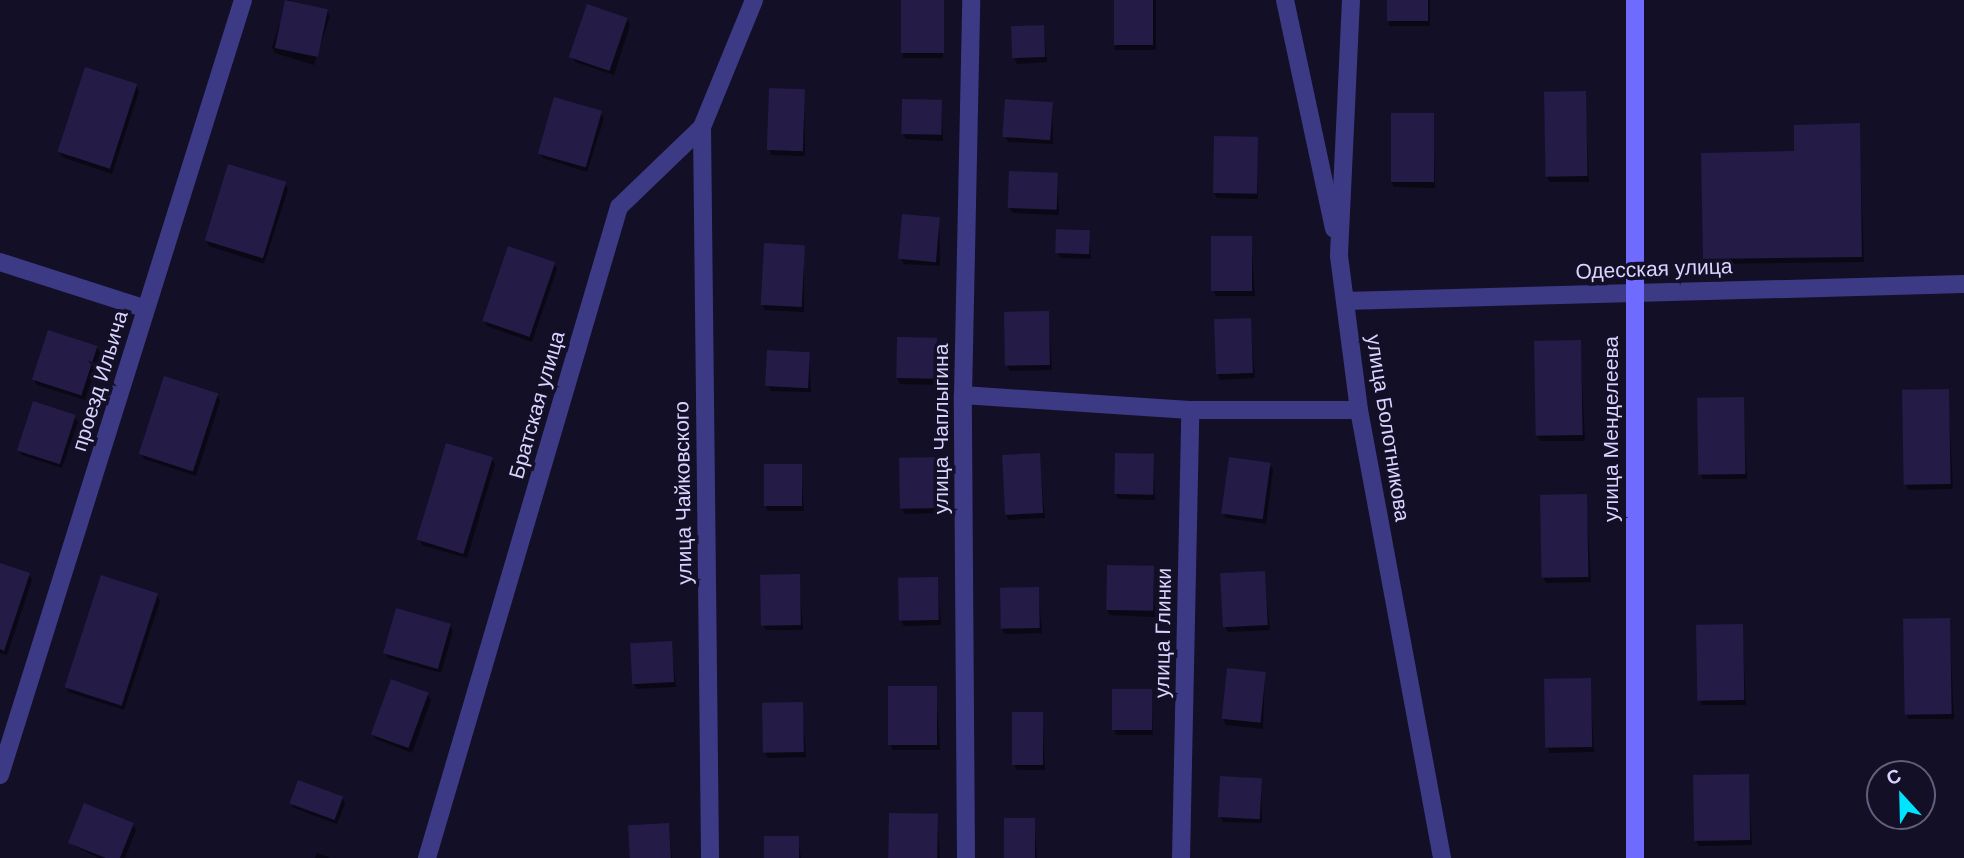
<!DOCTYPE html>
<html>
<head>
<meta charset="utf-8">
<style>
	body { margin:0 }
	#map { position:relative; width:1964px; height:858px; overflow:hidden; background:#130f26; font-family:Arial,sans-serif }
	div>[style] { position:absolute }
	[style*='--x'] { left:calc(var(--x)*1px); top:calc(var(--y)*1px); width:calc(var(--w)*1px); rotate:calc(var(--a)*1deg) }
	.shadow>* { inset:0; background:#0007; transform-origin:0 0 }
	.building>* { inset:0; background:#241b47; transform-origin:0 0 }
	.street>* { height:18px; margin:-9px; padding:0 9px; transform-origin:9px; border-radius:9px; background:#3d3a85 }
	.secondary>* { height:18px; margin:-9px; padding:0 9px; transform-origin:9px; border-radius:9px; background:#6f6bff }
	span { translate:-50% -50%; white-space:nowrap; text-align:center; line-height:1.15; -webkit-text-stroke:7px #130f26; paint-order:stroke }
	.street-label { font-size:21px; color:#d9d4ff }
	.north { position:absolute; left:1866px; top:760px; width:70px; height:70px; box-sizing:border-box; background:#130f26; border:2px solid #625e7d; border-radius:50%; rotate:338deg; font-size:19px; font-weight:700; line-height:28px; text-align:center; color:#d9d4ff }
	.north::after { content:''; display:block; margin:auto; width:24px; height:32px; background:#00e5ff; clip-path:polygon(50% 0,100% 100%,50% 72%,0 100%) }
</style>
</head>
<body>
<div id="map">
	<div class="shadow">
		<div style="clip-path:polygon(287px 0,327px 11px,330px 16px,314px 65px,275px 53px,272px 47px)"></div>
		<div style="left:903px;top:0;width:40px;height:58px"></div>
		<div style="left:1115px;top:0;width:41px;height:50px"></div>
		<div style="left:1389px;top:0;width:41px;height:26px"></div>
		<div style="clip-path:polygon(627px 19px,630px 25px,614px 75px,575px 62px,572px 56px)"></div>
		<div style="clip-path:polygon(1043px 27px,1047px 62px,1017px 64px,1014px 58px)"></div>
		<div style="clip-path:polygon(136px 85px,139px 91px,112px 174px,62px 157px,59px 152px)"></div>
		<div style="clip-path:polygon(804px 91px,805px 156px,772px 155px,769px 150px)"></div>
		<div style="clip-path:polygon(1585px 93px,1589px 182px,1550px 182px,1547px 177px)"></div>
		<div style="clip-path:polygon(941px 102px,943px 141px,906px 139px,903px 134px)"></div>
		<div style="clip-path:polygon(1052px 104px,1053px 144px,1008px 142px,1005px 136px)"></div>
		<div style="clip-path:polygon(600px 113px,604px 118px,587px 172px,543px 158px,539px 153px)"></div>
		<div style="clip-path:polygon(1433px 115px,1435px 188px,1394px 187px,1391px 182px)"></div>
		<div style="clip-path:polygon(1859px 125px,1864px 262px,1708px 264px,1705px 259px,1796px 153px)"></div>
		<div style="clip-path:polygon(1256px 139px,1258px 199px,1217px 198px,1214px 192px)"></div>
		<div style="clip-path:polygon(1057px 175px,1059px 215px,1013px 213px,1009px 207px)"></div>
		<div style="clip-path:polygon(285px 184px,288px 189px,264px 264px,209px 246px,206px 240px)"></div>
		<div style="clip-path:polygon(939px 218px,940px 266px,904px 264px,901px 258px)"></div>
		<div style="clip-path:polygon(1089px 231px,1091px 259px,1061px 258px,1058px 253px)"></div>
		<div style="clip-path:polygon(1251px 238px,1255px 296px,1216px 296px,1213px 290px)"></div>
		<div style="clip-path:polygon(804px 247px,804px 312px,765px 310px,762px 304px)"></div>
		<div style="clip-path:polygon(554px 264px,557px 269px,532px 342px,487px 326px,484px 320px)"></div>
		<div style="clip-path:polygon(1048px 312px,1052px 370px,1010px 371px,1007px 365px)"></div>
		<div style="clip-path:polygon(1250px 320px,1255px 378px,1220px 380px,1217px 374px)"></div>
		<div style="clip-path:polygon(936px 340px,938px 385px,900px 384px,897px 378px)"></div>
		<div style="clip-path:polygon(1580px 342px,1585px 441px,1541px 441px,1537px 436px)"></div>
		<div style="clip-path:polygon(97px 348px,100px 353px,85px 400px,37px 385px,34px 379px)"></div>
		<div style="clip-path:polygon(809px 354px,811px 392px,771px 391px,767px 385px)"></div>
		<div style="clip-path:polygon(1948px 391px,1953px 489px,1909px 490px,1906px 484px)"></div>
		<div style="clip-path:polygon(217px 395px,220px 401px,196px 476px,144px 459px,141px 453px)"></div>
		<div style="clip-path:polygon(1743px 399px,1747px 479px,1703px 479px,1700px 474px)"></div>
		<div style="clip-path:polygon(74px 416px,78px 422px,62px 468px,22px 455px,19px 450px)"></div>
		<div style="clip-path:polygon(1039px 455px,1045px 518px,1009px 520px,1005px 514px)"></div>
		<div style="clip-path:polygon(1153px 455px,1155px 500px,1119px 499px,1116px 494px)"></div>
		<div style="clip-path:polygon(491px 458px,495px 464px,467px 558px,422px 545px,419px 539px)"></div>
		<div style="clip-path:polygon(939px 459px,943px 513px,905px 514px,902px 509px)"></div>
		<div style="clip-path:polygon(1270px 465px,1273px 470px,1266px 524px,1226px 518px,1223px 513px)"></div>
		<div style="clip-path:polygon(801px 466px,804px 511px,768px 511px,765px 505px)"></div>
		<div style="clip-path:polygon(1586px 496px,1591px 582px,1546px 583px,1543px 577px)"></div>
		<div style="clip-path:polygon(0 565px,29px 574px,32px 580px,7px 655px,0 653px)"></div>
		<div style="clip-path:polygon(1153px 568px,1155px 617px,1110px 615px,1107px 610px)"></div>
		<div style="clip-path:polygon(1264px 573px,1270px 630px,1228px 632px,1225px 627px)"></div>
		<div style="clip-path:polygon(799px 576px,803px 630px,766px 630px,763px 625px)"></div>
		<div style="clip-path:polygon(937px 579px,941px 625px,904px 626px,901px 621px)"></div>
		<div style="clip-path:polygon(1038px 589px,1042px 633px,1005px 634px,1002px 629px)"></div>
		<div style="clip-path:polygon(157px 595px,160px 601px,124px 710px,69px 692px,66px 687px)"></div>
		<div style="clip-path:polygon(1949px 620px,1954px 719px,1909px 719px,1906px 714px)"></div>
		<div style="clip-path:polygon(450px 626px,453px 631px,441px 673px,388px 658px,385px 653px)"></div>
		<div style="clip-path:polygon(1742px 626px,1746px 705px,1702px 705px,1699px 700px)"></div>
		<div style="clip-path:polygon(671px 643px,676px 687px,637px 689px,633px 683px)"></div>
		<div style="clip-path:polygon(1265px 673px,1263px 729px,1226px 725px,1223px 719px)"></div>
		<div style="clip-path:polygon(1590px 680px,1594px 752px,1550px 753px,1547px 747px)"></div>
		<div style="clip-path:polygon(936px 688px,940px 750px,893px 750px,890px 744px)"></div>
		<div style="clip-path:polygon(1151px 691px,1153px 735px,1117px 735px,1114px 730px)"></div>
		<div style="clip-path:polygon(428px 695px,431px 700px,412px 753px,376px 739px,372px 733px)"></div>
		<div style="clip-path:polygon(802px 704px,806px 757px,768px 758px,765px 753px)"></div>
		<div style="clip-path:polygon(1042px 713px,1045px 770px,1017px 770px,1014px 765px)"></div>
		<div style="clip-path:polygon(1748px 776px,1752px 845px,1699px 846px,1696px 841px)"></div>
		<div style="clip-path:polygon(1261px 779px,1262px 823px,1223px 822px,1220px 816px)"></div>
		<div style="clip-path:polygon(342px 798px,345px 803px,337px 824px,294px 808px,291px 803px)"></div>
		<div style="clip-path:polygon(937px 816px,940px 858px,890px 858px)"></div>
		<div style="clip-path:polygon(1034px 820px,1037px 858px,1005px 858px)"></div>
		<div style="clip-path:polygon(133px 824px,136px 830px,125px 858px,98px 858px,69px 843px)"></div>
		<div style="clip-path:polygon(668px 825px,672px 858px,632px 858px)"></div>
		<div style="clip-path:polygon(798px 838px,801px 858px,766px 858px)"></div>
		<div style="clip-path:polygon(317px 853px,331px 858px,315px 858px)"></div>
	</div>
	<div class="building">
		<div style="left:285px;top:0;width:44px;height:49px;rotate:12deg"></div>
		<div style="left:901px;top:0;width:43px;height:53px"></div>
		<div style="left:1114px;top:0;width:39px;height:45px"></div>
		<div style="left:1387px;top:0;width:41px;height:21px"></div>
		<div style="left:587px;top:4px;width:43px;height:56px;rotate:19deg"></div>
		<div style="left:1044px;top:25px;width:32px;height:33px;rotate:88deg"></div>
		<div style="left:85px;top:67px;width:55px;height:89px;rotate:18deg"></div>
		<div style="left:769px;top:88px;width:36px;height:62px;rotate:2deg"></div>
		<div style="left:1586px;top:91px;width:85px;height:42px;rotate:89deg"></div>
		<div style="left:554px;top:97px;width:50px;height:59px;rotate:16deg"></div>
		<div style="left:902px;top:99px;width:40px;height:35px;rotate:1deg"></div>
		<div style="left:1005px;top:99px;width:48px;height:38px;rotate:4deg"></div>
		<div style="left:1391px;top:113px;width:43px;height:69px"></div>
		<div style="clip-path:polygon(1860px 123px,1862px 257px,1703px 259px,1701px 153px,1794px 151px,1794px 125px)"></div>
		<div style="left:1214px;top:136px;width:44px;height:57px;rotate:1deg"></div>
		<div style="left:228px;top:164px;width:61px;height:80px;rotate:17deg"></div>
		<div style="left:1009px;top:171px;width:49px;height:37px;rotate:2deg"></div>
		<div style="left:902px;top:214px;width:38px;height:45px;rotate:5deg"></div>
		<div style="left:1056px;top:229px;width:34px;height:24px;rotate:2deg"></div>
		<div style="left:1211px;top:236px;width:41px;height:55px"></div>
		<div style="left:764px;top:243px;width:41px;height:62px;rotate:3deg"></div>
		<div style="left:508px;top:246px;width:50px;height:79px;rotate:19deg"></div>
		<div style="left:1049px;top:311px;width:54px;height:45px;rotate:89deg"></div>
		<div style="left:1251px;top:318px;width:55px;height:37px;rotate:88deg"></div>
		<div style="left:48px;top:330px;width:52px;height:52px;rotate:18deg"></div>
		<div style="left:897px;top:337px;width:40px;height:41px;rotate:1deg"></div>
		<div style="left:1581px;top:340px;width:95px;height:47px;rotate:89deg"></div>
		<div style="left:767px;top:350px;width:43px;height:36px;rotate:3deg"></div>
		<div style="left:164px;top:376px;width:57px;height:82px;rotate:18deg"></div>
		<div style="left:1949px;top:389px;width:95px;height:47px;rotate:89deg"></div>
		<div style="left:1744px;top:397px;width:77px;height:47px;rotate:89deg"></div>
		<div style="left:33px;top:401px;width:45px;height:52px;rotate:18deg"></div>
		<div style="left:446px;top:443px;width:49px;height:101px;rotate:17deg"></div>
		<div style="left:1040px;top:453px;width:60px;height:38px;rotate:87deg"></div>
		<div style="left:1115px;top:453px;width:39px;height:41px;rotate:1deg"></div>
		<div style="left:940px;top:457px;width:51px;height:41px;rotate:89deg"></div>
		<div style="left:1229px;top:457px;width:42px;height:57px;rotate:8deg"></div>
		<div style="left:764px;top:464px;width:38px;height:42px"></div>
		<div style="left:1587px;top:494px;width:83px;height:47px;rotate:89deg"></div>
		<div style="clip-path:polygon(0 563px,30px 573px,4px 651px,0 649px)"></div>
		<div style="left:1107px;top:565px;width:47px;height:45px;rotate:1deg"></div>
		<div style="left:1265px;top:571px;width:54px;height:45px;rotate:87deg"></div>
		<div style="left:800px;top:574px;width:51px;height:40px;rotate:89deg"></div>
		<div style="left:101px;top:575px;width:60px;height:118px;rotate:18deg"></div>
		<div style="left:938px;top:577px;width:43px;height:40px;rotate:89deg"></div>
		<div style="left:1039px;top:587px;width:41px;height:39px;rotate:89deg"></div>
		<div style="left:396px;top:608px;width:57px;height:47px;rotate:16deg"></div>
		<div style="left:1950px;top:618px;width:96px;height:47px;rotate:89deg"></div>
		<div style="left:1743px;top:624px;width:76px;height:47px;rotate:89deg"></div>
		<div style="left:672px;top:641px;width:41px;height:42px;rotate:87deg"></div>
		<div style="left:1227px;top:668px;width:39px;height:51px;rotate:6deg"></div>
		<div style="left:1591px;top:678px;width:69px;height:47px;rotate:89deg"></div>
		<div style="left:391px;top:679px;width:40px;height:59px;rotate:20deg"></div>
		<div style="left:888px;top:686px;width:49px;height:59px"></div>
		<div style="left:1112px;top:689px;width:40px;height:41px"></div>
		<div style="left:803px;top:702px;width:50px;height:41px;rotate:89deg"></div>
		<div style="left:1012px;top:712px;width:31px;height:53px"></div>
		<div style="left:1749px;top:774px;width:66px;height:56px;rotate:89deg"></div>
		<div style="left:1220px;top:776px;width:42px;height:41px;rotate:3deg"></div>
		<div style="left:298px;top:780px;width:48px;height:25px;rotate:20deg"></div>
		<div style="clip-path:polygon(84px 803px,134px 823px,120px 858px,106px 858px,68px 843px)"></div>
		<div style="left:889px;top:813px;width:49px;height:45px;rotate:1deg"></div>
		<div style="left:1004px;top:818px;width:31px;height:40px"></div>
		<div style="left:669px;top:823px;width:35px;height:41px;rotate:87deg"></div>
		<div style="left:764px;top:836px;width:35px;height:22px"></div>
	</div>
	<div class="street">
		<div style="--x:1285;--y:0;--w:234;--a:77.9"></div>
		<div style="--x:1351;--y:0;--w:256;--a:92.7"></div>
		<div style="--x:1339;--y:256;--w:155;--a:82.6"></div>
		<div style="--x:1359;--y:410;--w:456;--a:79.5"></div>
		<div style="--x:702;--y:127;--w:731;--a:89.37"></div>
		<div style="--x:0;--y:262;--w:153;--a:17.8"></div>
		<div style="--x:1345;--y:301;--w:619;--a:-1.57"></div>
		<div style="--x:963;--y:395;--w:227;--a:3.8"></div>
		<div style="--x:1190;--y:410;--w:169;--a:0"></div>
		<div style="--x:0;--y:775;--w:812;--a:-72.59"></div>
		<div style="--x:427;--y:858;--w:679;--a:-73.57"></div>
		<div style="--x:619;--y:207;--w:115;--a:-43.9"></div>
		<div style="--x:702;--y:127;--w:137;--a:-67.7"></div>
		<div style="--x:966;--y:858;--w:463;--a:-90.4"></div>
		<div style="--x:963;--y:395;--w:395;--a:-88.8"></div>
		<div style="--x:1181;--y:858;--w:448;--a:-88.8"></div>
	</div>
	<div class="secondary">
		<div style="--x:1635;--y:0;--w:858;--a:90"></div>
	</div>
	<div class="street-label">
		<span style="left:1654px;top:269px;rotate:-2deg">Одесская улица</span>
		<span style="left:100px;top:381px;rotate:-73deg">проезд Ильича</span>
		<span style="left:537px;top:405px;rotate:-74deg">Братская улица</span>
		<span style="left:1388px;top:428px;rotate:81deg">улица Болотникова</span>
		<span style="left:941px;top:429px;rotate:-90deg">улица Чаплыгина</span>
		<span style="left:1611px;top:429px;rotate:-90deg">улица Менделеева</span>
		<span style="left:683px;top:493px;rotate:-91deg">улица Чайковского</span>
		<span style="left:1163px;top:633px;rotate:-89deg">улица Глинки</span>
	</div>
	<div class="north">С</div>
</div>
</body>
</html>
